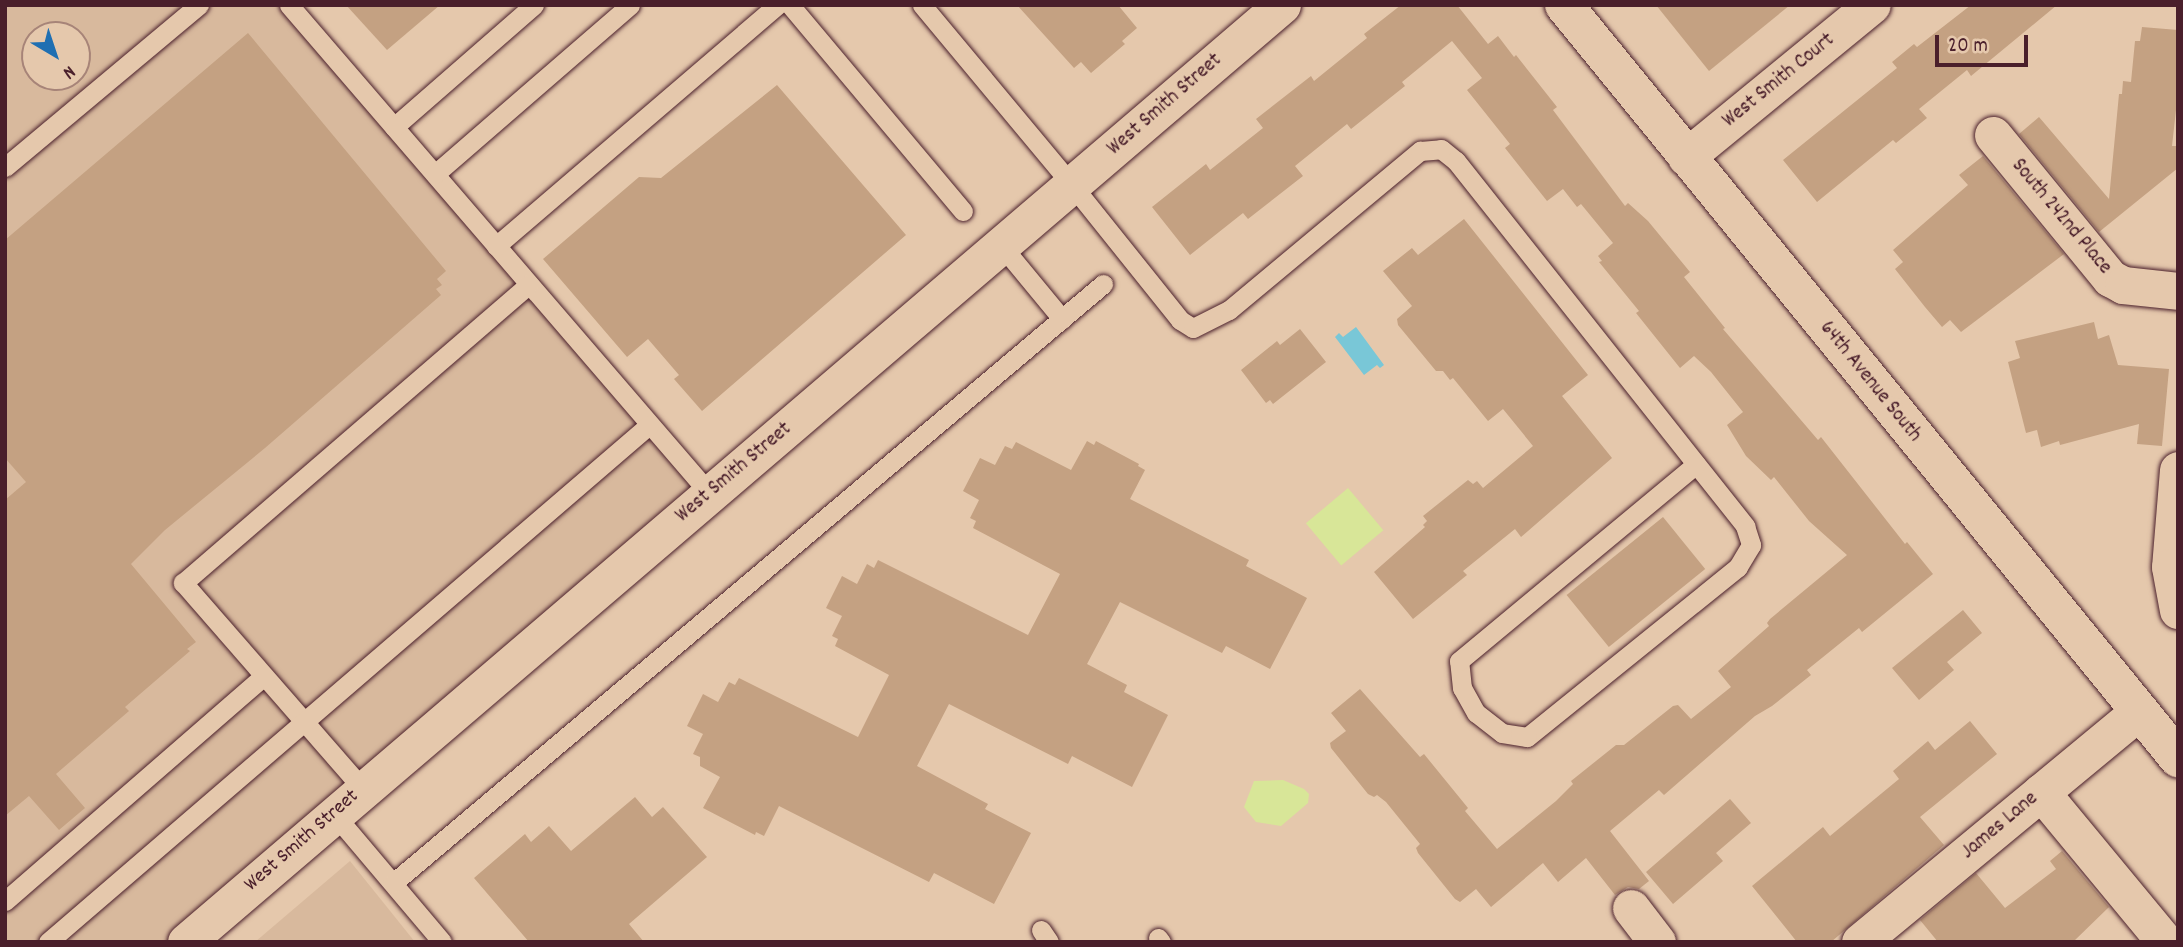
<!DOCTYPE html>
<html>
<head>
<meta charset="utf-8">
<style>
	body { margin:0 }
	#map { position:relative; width:2183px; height:947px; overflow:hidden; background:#e5c8ac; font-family:Dekko,sans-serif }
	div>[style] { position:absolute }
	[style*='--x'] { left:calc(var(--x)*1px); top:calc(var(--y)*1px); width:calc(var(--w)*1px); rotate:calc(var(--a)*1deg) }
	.built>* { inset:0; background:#d8b99d }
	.green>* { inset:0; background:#d8e698; transform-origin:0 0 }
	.water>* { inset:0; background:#79c7d7 }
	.building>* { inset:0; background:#c4a182; transform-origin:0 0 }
	.roads { filter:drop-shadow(0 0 2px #4a1f2b) drop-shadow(0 0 2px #4a1f2b) }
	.lane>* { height:19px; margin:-9.5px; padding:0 9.5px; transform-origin:9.5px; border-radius:9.5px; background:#e5c8ac }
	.street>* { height:37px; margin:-18.5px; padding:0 18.5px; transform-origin:18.5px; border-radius:18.5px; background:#e5c8ac }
	.secondary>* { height:38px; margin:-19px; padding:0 19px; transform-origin:19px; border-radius:19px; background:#e5c8ac }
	span { translate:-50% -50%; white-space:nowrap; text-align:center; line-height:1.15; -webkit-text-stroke:6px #e5c8ac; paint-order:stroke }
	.street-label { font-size:21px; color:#4a1f2b }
	.frame { position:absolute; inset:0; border:7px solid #4a1f2b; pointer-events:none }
	.north { position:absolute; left:21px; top:21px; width:70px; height:70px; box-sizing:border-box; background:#e5c8ac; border:2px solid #a78478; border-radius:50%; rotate:141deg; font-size:19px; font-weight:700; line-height:28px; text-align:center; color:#4a1f2b }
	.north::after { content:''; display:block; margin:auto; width:24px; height:32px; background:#1f6fb2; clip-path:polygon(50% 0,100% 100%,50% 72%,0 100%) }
	.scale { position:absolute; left:1935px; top:35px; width:93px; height:32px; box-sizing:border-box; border:4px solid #4a1f2b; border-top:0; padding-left:9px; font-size:21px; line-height:24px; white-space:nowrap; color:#4a1f2b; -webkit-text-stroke:5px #e5c8ac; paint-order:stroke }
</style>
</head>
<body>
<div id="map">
	<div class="built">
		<div style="clip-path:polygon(evenodd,5px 5px,289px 5px,710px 494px,186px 942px,5px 942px,5px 5px,35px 35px,77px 35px,77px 77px,35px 77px,35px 35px)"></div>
		<div style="clip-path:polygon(350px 861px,415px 942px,255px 942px)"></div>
	</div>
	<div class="green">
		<div style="left:1348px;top:488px;width:55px;height:55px;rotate:50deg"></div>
		<div style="clip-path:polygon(1283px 780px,1304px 789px,1309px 794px,1308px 803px,1281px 826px,1256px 822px,1244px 807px,1254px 781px)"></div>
	</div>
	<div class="water">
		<div style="clip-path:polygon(1356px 327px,1384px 365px,1380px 368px,1377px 365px,1364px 375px,1335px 337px,1339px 333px,1343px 337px)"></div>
	</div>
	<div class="building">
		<div style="clip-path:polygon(346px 5px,440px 5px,387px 50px)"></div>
		<div style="clip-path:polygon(1017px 5px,1118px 5px,1137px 28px,1122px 41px,1125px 44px,1091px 73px,1081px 62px,1074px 68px)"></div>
		<div style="clip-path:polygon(1401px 5px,1457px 5px,1488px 44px,1498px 36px,1514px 57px,1516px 55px,1557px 107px,1553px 110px,1625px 206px,1628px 203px,1648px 221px,1690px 272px,1684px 277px,1725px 328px,1723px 329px,1818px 440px,1821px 437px,1905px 544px,1907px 542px,1933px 574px,1862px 632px,1859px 628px,1807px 670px,1811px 675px,1772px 706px,1755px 716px,1664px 795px,1659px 790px,1610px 831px,1649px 881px,1639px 889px,1628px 887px,1615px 895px,1586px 858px,1558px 882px,1543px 863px,1491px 907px,1476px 889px,1460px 902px,1455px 899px,1418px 853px,1416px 848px,1420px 844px,1386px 802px,1377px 795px,1374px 797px,1368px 794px,1331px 748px,1330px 743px,1346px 731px,1331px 713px,1360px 689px,1420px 757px,1424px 754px,1468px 808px,1465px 811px,1497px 849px,1556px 801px,1573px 784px,1571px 781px,1616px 745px,1624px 745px,1673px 706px,1678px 705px,1691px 719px,1731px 687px,1718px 671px,1769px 626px,1767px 623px,1770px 619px,1847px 555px,1809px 521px,1774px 477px,1771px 480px,1746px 456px,1727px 425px,1743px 412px,1711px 372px,1694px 356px,1680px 368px,1636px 313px,1639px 311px,1599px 262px,1602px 261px,1598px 256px,1613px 243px,1581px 204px,1577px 207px,1563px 189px,1547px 201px,1505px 148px,1510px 144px,1467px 90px,1482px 78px,1452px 41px,1402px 82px,1405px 86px,1351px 129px,1347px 124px,1295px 166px,1303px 176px,1248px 219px,1243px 213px,1190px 255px,1152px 207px,1206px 164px,1210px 170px,1263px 128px,1256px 119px,1311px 76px,1314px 81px,1367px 38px,1364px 34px)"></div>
		<div style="clip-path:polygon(1656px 5px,1790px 5px,1709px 71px)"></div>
		<div style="clip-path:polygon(1971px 5px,2057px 5px,1971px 76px,1967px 70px,1919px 109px,1927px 118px,1896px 143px,1893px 140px,1817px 202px,1783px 160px,1897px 68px,1892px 62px,1914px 44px,1917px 47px)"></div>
		<div style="clip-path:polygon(2142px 27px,2178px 30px,2178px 92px,2172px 146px,2178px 146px,2178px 168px,2099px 232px,2019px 134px,2039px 117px,2109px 199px,2119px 94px,2122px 94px,2123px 81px,2131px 82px,2135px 41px,2140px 41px)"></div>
		<div style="clip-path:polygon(248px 33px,446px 271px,437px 279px,442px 285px,436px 289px,441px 295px,265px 448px,165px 530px,131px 564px,196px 642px,187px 649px,190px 651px,125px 707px,129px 711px,56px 774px,85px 808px,59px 830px,29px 796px,5px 816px,5px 500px,26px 482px,5px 458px,5px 240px)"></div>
		<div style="clip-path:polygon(777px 85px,906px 235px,702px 411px,674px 379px,679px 375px,648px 339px,627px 357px,543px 259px,639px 177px,661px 178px)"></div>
		<div style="clip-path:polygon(1983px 156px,2064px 254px,1961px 332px,1950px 320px,1942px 327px,1925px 307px,1895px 269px,1903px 262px,1893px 250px,1968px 185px,1959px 175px)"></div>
		<div style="clip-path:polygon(1464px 219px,1588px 375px,1562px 396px,1612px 458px,1521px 537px,1515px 529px,1463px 571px,1467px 575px,1413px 619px,1374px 572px,1425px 527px,1423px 525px,1427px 521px,1423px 516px,1468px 480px,1473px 484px,1477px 481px,1483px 488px,1533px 446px,1503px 409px,1488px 421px,1453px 378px,1450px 380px,1443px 371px,1436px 371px,1398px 325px,1397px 319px,1412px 306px,1383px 271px,1412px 248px,1418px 255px)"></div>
		<div style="clip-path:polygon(2094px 322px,2098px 339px,2109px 335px,2118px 365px,2169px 369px,2162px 446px,2137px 444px,2139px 424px,2060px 445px,2059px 441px,2041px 447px,2037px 430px,2026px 433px,2008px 362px,2020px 358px,2015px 341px)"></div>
		<div style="clip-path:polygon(1300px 329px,1326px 362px,1273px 404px,1270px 400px,1266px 403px,1241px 370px,1277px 341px,1280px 345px)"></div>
		<div style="clip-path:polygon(1087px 441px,1094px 445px,1096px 441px,1139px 464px,1138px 466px,1145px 470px,1130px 499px,1249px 560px,1246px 566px,1307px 598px,1270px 669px,1226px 646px,1222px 653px,1120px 602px,1087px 664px,1127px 685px,1124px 692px,1168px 715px,1132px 787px,1072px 756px,1068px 764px,949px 704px,917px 766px,988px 804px,985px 809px,1031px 833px,994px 904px,934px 873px,929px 882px,779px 806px,764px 836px,756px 832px,755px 835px,703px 808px,720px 777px,700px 766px,700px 757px,693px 754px,703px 734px,687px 726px,703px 694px,718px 702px,729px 682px,735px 685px,739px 678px,858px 737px,889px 675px,835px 646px,838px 639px,832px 636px,842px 616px,826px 608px,842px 576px,857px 584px,867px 564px,874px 568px,878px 560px,1028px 635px,1060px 574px,973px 528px,976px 521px,970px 518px,979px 500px,963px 491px,980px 458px,995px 465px,1005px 446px,1012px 449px,1016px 442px,1071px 470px)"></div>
		<div style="left:1663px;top:517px;width:67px;height:124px;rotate:51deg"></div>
		<div style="clip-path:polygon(1963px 610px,1982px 633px,1947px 662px,1954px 670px,1919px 700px,1892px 668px)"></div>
		<div style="clip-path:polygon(1970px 721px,1997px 754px,1920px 817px,1944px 845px,1831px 942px,1797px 942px,1752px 886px,1823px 827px,1830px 836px,1899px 779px,1893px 771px,1928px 741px,1935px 750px)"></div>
		<div style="clip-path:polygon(635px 797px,652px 817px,663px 807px,707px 857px,629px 924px,644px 942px,529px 942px,474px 878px,525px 834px,531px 842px,549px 826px,571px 851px)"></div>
		<div style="clip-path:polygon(1730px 799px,1751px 823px,1716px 853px,1723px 861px,1673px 904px,1646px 872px)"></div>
		<div style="clip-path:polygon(2062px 851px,2109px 907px,2073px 942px,1938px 942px,1920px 920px,1976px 873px,2005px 908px,2056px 869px,2050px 861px)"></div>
	</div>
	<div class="roads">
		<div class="lane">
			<div style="--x:289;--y:5;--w:645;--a:49.27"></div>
			<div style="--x:790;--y:5;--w:269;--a:50"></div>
			<div style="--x:922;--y:5;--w:234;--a:50.2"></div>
			<div style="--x:1072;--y:185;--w:173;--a:51.3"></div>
			<div style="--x:1180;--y:320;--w:15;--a:32"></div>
			<div style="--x:1193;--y:328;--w:40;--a:-26.6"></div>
			<div style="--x:1229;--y:310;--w:249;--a:-39.8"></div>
			<div style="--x:1420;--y:151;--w:21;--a:-5"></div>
			<div style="--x:1441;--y:149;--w:19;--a:39"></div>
			<div style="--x:1456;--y:161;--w:466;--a:51.6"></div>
			<div style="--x:1745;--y:526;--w:20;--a:72"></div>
			<div style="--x:1751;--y:545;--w:26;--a:121"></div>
			<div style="--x:1738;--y:567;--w:271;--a:141.1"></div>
			<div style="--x:1527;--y:737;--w:25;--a:-171"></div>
			<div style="--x:1502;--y:733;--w:33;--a:-142"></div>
			<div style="--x:1476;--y:713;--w:29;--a:-119"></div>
			<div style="--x:1462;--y:688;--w:27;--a:-96"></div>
			<div style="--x:1459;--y:661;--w:308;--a:-39.7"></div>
			<div style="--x:394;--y:127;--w:186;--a:-41.1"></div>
			<div style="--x:5;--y:167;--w:253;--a:-39.9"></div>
			<div style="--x:435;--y:174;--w:258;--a:-40.9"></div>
			<div style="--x:1001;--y:245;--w:96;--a:50.5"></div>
			<div style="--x:496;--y:246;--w:370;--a:-40.6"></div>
			<div style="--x:363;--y:789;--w:274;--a:-131.1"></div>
			<div style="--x:183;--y:583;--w:457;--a:-40.8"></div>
			<div style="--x:334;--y:814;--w:167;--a:49.8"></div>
			<div style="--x:393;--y:883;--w:929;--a:-40.15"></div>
			<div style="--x:5;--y:901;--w:343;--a:-41"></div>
			<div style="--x:1041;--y:930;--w:14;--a:56"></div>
			<div style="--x:1158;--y:938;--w:5;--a:53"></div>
			<div style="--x:48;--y:942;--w:793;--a:-40.7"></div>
		</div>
		<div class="street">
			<div style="--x:1993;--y:135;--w:185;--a:50.7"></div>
			<div style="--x:2110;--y:278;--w:15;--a:28"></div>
			<div style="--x:2123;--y:285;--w:55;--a:6.2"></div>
			<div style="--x:1686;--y:157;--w:240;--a:-39.3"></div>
			<div style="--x:2178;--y:470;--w:97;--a:94.7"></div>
			<div style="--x:2170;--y:567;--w:44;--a:79.5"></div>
			<div style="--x:2041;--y:792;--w:195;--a:50.4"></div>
			<div style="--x:1631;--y:908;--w:43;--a:52.6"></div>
			<div style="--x:186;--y:942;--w:1442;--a:-40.53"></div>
			<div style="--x:1860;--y:942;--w:362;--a:-39.6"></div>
		</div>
		<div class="secondary">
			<div style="--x:1564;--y:5;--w:972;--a:50.81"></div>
		</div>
	</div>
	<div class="street-label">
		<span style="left:1779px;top:81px;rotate:-39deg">West Smith Court</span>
		<span style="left:1165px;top:105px;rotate:-41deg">West Smith Street</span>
		<span style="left:2061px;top:217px;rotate:50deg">South 242nd Place</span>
		<span style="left:1870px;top:382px;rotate:51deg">64th Avenue South</span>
		<span style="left:734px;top:473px;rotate:-40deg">West Smith Street</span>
		<span style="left:2000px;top:826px;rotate:-40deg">James Lane</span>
		<span style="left:302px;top:841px;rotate:-41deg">West Smith Street</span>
	</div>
	<div class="frame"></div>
	<div class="north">N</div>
	<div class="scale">20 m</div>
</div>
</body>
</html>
